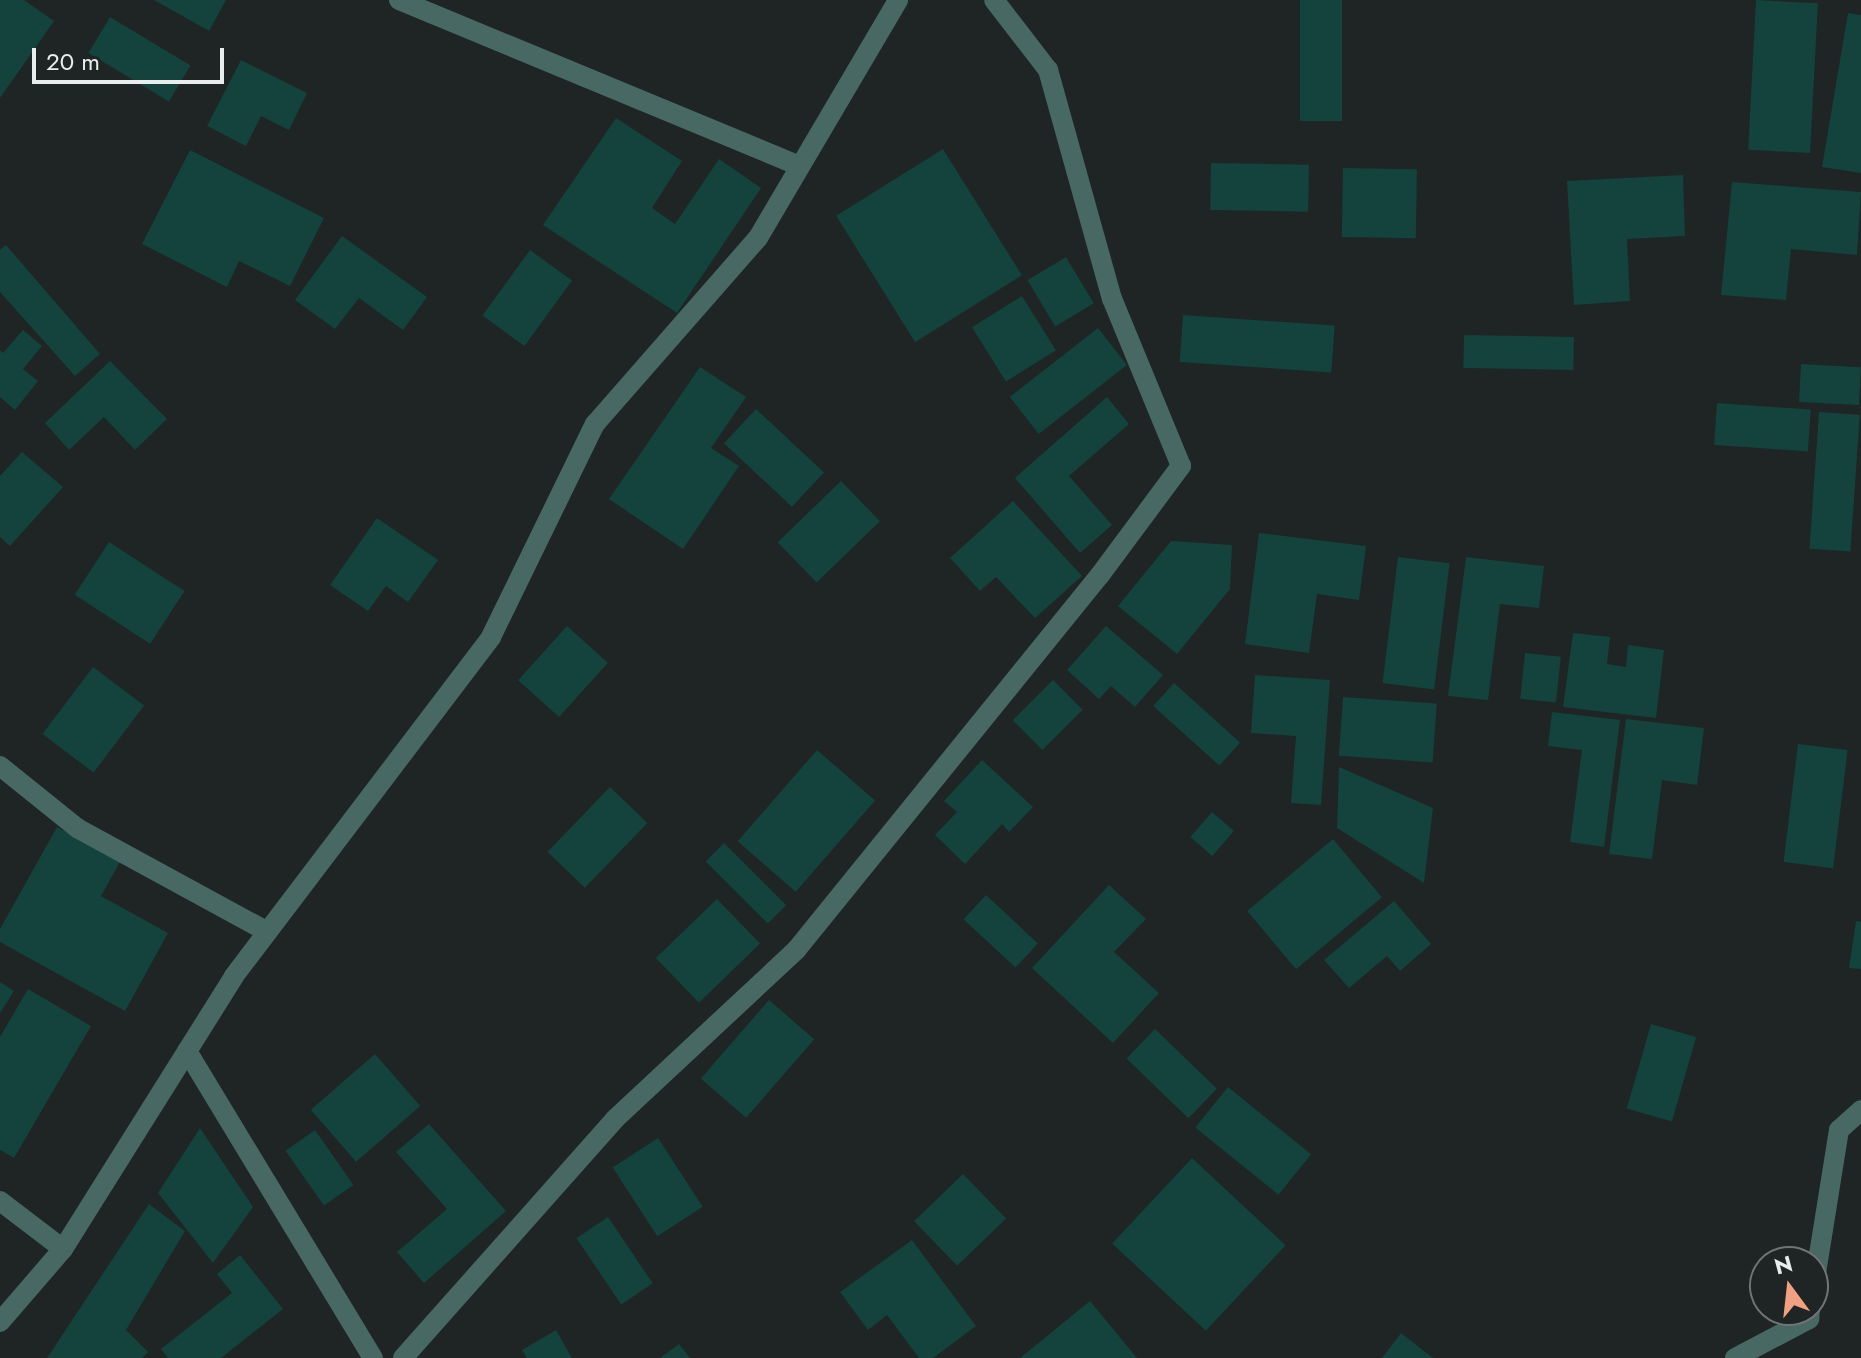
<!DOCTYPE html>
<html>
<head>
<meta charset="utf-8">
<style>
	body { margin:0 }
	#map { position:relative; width:1861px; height:1358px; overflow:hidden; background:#1e2524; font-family:Jost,sans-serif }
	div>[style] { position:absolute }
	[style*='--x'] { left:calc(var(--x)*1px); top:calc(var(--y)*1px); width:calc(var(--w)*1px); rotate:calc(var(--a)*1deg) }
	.building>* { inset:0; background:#14423d; transform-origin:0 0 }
	.minor>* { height:20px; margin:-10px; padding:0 10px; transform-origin:10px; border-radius:10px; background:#486863 }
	span { translate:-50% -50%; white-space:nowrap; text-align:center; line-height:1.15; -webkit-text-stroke:6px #1e2524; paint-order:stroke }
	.north { position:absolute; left:1749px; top:1246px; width:80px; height:80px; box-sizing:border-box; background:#1e2524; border:2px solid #6f7574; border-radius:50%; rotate:345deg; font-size:22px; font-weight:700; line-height:32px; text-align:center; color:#e9eeed }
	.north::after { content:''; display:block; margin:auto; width:28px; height:36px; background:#f39f84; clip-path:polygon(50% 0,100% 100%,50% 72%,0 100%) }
	.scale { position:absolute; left:32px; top:48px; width:192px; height:36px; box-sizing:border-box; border:4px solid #e9eeed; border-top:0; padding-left:10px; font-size:24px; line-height:28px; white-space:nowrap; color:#e9eeed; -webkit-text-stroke:6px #1e2524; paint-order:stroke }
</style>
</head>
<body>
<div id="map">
	<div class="building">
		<div style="clip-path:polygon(0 0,24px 0,54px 21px,0 98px)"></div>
		<div style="clip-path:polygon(154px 0,226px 0,209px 31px)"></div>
		<div style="left:1300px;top:0;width:42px;height:121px"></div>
		<div style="left:1756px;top:0;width:62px;height:150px;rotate:3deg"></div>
		<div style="clip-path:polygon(1848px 13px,1861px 15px,1861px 173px,1822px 167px)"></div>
		<div style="left:110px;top:17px;width:94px;height:42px;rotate:31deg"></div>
		<div style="clip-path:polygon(241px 60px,307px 93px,289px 130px,261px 116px,246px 146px,207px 126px)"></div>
		<div style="clip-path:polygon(616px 118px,682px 161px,652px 208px,675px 224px,719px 159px,761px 188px,677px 313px,543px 225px)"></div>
		<div style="left:943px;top:149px;width:149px;height:126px;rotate:58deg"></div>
		<div style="clip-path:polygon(190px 150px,324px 218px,290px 286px,239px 261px,227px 287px,142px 244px)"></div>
		<div style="left:1211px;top:163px;width:98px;height:47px;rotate:1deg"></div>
		<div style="left:1343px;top:168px;width:74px;height:69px;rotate:1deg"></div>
		<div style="clip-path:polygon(1683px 175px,1685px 236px,1627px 239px,1630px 301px,1574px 305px,1567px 181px)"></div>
		<div style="clip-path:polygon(1732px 182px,1861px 192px,1857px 255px,1791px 249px,1786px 300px,1721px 295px)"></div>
		<div style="clip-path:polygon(342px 236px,427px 297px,403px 330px,359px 298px,335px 329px,295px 300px)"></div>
		<div style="clip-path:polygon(6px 245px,100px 354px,75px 376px,0 292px,0 250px)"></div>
		<div style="left:530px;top:250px;width:52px;height:81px;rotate:36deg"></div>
		<div style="left:1066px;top:257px;width:54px;height:45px;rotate:59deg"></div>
		<div style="left:1022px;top:296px;width:64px;height:59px;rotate:58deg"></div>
		<div style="left:1183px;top:315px;width:152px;height:47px;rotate:4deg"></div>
		<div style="left:1098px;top:328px;width:47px;height:112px;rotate:52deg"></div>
		<div style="clip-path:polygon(23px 330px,42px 346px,23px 369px,38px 381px,15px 410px,0 397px,0 350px,3px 353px)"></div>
		<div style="left:1464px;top:335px;width:110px;height:33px;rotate:1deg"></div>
		<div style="clip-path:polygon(110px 361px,167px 419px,135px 450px,104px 417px,69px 450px,45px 423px)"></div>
		<div style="left:1801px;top:364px;width:60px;height:38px;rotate:3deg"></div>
		<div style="clip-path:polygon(700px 367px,746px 397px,711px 448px,739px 466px,683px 549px,609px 499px)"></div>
		<div style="clip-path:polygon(1107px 397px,1129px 424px,1069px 476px,1112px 525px,1080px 553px,1015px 478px)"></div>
		<div style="left:1717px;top:403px;width:94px;height:42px;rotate:4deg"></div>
		<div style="left:756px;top:409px;width:93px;height:47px;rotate:43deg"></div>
		<div style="left:1819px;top:412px;width:41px;height:137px;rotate:4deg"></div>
		<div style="clip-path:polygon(22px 452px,63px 487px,10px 546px,0 537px,0 476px)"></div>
		<div style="left:841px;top:481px;width:56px;height:88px;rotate:46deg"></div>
		<div style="clip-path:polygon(1013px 501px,1082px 576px,1035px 618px,996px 577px,980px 591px,950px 558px)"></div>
		<div style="clip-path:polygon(377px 518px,438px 560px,408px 602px,386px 586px,368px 611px,330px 585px)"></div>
		<div style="clip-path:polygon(1259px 533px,1366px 546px,1359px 600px,1317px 594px,1309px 653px,1245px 644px)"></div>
		<div style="clip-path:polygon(1171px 541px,1232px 545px,1230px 589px,1177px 654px,1118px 606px)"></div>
		<div style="left:109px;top:542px;width:90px;height:63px;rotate:33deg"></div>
		<div style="left:1398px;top:557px;width:52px;height:127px;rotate:7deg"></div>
		<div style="clip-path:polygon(1466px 557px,1544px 566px,1539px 608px,1500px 604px,1488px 700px,1448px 696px)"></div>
		<div style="left:567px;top:626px;width:55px;height:73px;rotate:42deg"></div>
		<div style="clip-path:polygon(1106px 626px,1163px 675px,1135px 707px,1111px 686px,1099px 699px,1067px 670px)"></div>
		<div style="clip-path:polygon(1573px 633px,1610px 637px,1607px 664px,1626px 667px,1628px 645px,1664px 650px,1656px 718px,1563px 707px)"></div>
		<div style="left:1525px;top:653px;width:36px;height:46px;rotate:6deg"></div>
		<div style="left:93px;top:667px;width:64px;height:84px;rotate:37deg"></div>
		<div style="clip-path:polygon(1255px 675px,1330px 680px,1321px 805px,1291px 803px,1296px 736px,1251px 733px)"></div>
		<div style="left:1053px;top:680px;width:42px;height:57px;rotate:45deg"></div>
		<div style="left:1174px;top:683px;width:89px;height:31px;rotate:42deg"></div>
		<div style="left:1343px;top:697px;width:94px;height:59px;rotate:4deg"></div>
		<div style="clip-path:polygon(1552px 712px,1620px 720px,1604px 847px,1570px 842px,1582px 750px,1548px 746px)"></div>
		<div style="clip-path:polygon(1626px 719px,1704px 728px,1697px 785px,1662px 780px,1652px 859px,1609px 854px)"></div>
		<div style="left:1798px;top:744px;width:50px;height:119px;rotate:7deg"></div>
		<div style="left:817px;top:750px;width:77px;height:121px;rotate:41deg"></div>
		<div style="clip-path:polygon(982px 760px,1033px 807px,1009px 832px,1002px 824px,965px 864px,935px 835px,957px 812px,944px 801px)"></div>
		<div style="clip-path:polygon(1339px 767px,1433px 808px,1424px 883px,1337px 828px)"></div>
		<div style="left:610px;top:787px;width:52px;height:90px;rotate:44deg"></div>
		<div style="left:1212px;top:812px;width:29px;height:33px;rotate:41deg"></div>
		<div style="clip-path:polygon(57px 827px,120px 862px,101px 896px,168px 933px,125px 1011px,0 942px,0 929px)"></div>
		<div style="left:1333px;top:839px;width:76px;height:112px;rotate:50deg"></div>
		<div style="left:724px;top:843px;width:88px;height:26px;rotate:45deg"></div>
		<div style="clip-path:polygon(1109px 885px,1146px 919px,1114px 952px,1159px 993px,1113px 1043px,1032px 968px)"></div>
		<div style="left:986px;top:895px;width:71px;height:33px;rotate:43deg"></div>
		<div style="left:717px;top:899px;width:62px;height:85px;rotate:46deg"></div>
		<div style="clip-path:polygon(1394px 901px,1431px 944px,1400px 971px,1387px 956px,1349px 988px,1324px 960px)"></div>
		<div style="clip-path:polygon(1856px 921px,1861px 922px,1861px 969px,1849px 968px)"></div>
		<div style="clip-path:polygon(0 982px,14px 991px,0 1013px)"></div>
		<div style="clip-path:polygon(28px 989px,91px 1026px,14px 1158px,0 1150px,0 1037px)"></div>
		<div style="left:769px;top:1000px;width:60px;height:104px;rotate:41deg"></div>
		<div style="left:1651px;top:1024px;width:47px;height:88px;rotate:16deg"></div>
		<div style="left:1155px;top:1029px;width:86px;height:41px;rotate:44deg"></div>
		<div style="left:375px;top:1054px;width:69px;height:85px;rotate:49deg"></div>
		<div style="left:1228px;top:1087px;width:107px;height:52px;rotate:39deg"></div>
		<div style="clip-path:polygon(429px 1124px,506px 1211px,424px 1283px,397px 1252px,447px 1209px,396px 1152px)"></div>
		<div style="clip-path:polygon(200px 1128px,253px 1207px,213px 1263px,158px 1193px)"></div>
		<div style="left:315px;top:1130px;width:67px;height:36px;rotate:55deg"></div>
		<div style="left:658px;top:1138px;width:82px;height:54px;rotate:57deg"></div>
		<div style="left:1192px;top:1158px;width:128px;height:117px;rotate:43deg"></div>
		<div style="left:963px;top:1174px;width:62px;height:68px;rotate:46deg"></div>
		<div style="clip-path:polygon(149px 1204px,185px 1231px,126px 1330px,148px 1352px,142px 1358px,47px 1358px)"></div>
		<div style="left:608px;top:1217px;width:80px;height:38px;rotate:56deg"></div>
		<div style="clip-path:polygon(912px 1240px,976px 1326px,933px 1358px,919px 1358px,887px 1315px,868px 1330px,840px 1292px)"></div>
		<div style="clip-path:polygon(240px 1255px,283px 1309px,221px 1358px,168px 1358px,161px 1349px,232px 1293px,217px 1274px)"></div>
		<div style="clip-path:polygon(1090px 1301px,1137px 1358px,1020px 1358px)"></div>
		<div style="clip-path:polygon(556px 1330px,572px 1358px,527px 1358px,522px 1350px)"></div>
		<div style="clip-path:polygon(1401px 1333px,1433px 1358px,1382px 1358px)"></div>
		<div style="clip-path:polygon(679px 1344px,690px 1358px,660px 1358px)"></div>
	</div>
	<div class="minor">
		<div style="--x:399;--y:0;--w:433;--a:22.5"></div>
		<div style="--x:0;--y:766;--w:99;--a:38.8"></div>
		<div style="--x:77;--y:828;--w:217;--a:28.6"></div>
		<div style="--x:187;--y:1051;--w:359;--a:58.8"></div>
		<div style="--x:0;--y:1201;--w:79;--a:37.3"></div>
		<div style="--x:1813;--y:1292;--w:164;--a:-80.9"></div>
		<div style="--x:1839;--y:1130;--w:30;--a:-42"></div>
		<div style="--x:0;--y:1322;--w:96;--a:-49.2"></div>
		<div style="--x:63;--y:1249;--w:322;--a:-57.9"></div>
		<div style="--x:234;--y:976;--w:425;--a:-52.8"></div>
		<div style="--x:491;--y:637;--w:237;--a:-64"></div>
		<div style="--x:595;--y:424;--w:247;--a:-48.8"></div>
		<div style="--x:758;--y:238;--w:276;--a:-59.5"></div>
		<div style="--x:403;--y:1358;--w:319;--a:-48.4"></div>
		<div style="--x:615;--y:1119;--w:249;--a:-43"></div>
		<div style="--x:797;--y:949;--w:481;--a:-51"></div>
		<div style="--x:1100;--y:575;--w:136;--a:-53.4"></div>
		<div style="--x:1181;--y:466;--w:181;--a:-112.4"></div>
		<div style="--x:1112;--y:299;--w:238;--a:-105.6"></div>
		<div style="--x:1048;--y:70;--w:88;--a:-127.6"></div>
		<div style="--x:1735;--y:1358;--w:84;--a:-27.8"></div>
		<div style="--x:1809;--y:1319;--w:9;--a:-84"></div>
	</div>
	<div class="north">N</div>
	<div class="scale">20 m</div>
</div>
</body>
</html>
